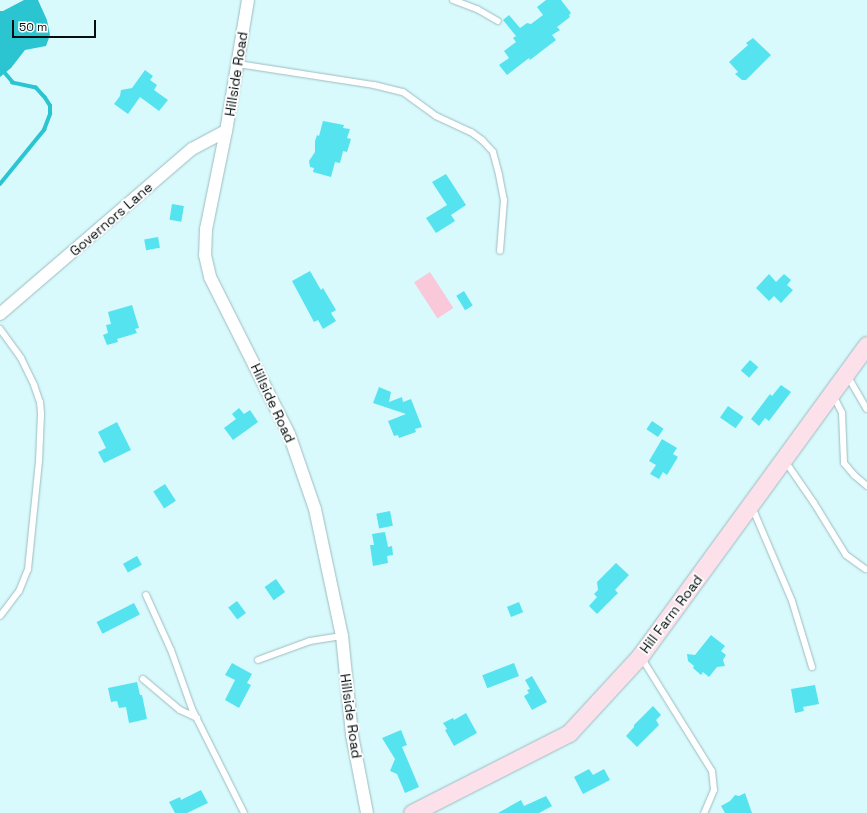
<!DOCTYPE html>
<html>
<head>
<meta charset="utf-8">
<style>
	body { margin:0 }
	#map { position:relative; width:867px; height:813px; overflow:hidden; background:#d9fafd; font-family:"Space Grotesk",sans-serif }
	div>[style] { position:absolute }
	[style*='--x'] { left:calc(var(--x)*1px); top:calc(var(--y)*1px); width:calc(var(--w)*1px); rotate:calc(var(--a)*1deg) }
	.green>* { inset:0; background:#f9c8d9; transform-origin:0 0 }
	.water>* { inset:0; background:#2bc5d1 }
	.stream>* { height:3.5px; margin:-1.75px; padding:0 1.75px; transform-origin:1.75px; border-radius:1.75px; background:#2bc5d1 }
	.building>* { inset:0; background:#55e3ef; transform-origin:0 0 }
	.roads { filter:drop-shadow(0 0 1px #9cbcbf) drop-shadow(0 0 1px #9cbcbf) }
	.service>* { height:6px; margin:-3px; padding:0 3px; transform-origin:3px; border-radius:3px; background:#fff }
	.minor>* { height:12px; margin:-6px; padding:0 6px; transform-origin:6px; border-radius:6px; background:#fff }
	.secondary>* { height:17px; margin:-8.5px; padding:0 8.5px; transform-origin:8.5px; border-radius:8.5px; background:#fce0ea }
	span { translate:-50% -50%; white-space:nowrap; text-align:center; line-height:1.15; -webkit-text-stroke:3.5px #fff; paint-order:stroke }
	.street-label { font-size:14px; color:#040e0f }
	.scale { position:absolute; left:12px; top:20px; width:84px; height:18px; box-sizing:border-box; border:2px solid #040e0f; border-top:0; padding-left:5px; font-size:12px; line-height:14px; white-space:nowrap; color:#040e0f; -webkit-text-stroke:3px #fff; paint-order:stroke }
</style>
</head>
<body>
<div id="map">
	<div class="green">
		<div style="left:430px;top:272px;width:43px;height:19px;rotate:57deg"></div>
	</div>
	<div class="water">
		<div style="clip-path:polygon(24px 0,38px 0,47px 20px,50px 35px,46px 46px,25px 50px,11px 68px,0 77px,0 11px,3px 11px)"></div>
	</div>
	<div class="stream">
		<div style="--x:0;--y:184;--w:70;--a:-50.8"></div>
		<div style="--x:44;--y:130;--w:17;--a:-69"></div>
		<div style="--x:50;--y:114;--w:8;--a:-90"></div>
		<div style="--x:50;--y:106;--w:9;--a:-122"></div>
		<div style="--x:45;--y:98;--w:13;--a:-132"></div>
		<div style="--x:36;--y:88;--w:24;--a:-168"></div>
		<div style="--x:13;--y:83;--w:16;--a:-130"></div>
	</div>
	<div class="building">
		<div style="clip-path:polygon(546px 0,561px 0,571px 13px,569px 15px,570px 17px,557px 27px,560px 30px,552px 35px,556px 40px,530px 60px,529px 58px,507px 75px,499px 65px,509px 58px,504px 51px,516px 42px,513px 38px,516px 36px,503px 20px,509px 15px,520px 28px,527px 23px,531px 24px,543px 15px,537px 7px)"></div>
		<div style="clip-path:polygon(753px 38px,771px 55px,746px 80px,742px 80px,735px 74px,738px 72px,729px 62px,748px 45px,746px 43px)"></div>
		<div style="clip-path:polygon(145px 70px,153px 76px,150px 80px,157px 85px,154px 90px,168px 100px,159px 111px,140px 97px,128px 114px,114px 104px,120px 96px,121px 90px,132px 88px)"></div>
		<div style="clip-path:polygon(323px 121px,344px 125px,343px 128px,350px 129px,347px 138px,351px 139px,347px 152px,343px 151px,340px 163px,335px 162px,331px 177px,313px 172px,314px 168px,310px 167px,309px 161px,315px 152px,315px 141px,317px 135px,319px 136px)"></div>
		<div style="clip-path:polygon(446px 174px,466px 205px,451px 215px,455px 221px,436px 233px,426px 218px,447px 205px,432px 182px)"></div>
		<div style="left:172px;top:204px;width:12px;height:16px;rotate:9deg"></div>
		<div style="left:158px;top:237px;width:11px;height:14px;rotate:80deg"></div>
		<div style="clip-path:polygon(310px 271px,321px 290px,323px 288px,336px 310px,331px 313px,336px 321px,323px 329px,318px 320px,314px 322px,292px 281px)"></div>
		<div style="clip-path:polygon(769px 274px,776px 282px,784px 274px,791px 280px,787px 285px,793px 290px,781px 303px,774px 296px,769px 301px,756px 288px)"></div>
		<div style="left:464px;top:291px;width:17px;height:9px;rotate:59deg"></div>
		<div style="clip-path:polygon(132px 305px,139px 328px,135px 329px,137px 333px,117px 339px,118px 342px,107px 345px,103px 335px,108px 333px,106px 325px,111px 324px,108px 312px)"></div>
		<div style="left:750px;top:360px;width:11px;height:14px;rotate:41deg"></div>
		<div style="clip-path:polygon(781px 385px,791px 392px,769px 421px,765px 418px,759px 426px,751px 419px,770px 394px,772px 396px)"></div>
		<div style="clip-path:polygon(379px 387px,391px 392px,389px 402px,402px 397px,403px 402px,411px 399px,422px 427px,415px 429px,416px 432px,399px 438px,398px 435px,394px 436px,388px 421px,406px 414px,373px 403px)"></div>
		<div style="left:728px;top:406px;width:19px;height:14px;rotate:35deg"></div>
		<div style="clip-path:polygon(239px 408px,244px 414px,250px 410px,258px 422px,233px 440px,224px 428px,236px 419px,232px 414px)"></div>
		<div style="left:652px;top:421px;width:14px;height:10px;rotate:34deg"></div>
		<div style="clip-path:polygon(117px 422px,131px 450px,104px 463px,98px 452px,106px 448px,98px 432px)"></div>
		<div style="clip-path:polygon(662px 439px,677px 448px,673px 454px,678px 457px,667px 475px,663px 472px,659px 479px,650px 474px,656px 465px,649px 461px)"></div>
		<div style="left:165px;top:484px;width:20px;height:14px;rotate:57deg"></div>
		<div style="left:390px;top:511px;width:15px;height:14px;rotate:79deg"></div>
		<div style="clip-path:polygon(385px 532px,388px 547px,392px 546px,393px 555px,387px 556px,388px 563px,373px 566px,370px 545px,374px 545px,372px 534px)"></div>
		<div style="left:137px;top:556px;width:10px;height:16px;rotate:61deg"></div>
		<div style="clip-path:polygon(616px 563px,629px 575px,615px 590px,618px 593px,597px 614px,589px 606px,597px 597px,594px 594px,598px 590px,597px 582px)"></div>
		<div style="left:276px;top:579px;width:16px;height:14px;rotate:55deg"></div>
		<div style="left:237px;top:601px;width:15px;height:11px;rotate:53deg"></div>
		<div style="left:519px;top:602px;width:11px;height:13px;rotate:68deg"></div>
		<div style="left:134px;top:603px;width:13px;height:42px;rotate:63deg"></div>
		<div style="clip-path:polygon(711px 635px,725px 646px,721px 651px,726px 655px,723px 660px,725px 666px,717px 667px,709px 677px,703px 672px,701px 675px,693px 668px,694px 666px,688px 661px,687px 654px,695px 655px)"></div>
		<div style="clip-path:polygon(232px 663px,252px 674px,247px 683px,251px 685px,239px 708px,225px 700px,235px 680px,225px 675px)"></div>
		<div style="left:514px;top:663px;width:14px;height:34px;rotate:69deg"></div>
		<div style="clip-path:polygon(532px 676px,547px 702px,532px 710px,524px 696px,529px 693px,527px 690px,530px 689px,525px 680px)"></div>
		<div style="clip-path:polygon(137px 682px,140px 695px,142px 695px,147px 719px,129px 723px,126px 707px,119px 708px,117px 701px,111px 702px,108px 688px)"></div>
		<div style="clip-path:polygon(815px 685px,819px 704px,803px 707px,804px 711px,795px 713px,791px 689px)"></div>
		<div style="clip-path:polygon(653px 706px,661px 715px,656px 720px,659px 725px,637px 747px,626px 736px,634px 727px,634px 725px)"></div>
		<div style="clip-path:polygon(466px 713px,477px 733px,454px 746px,445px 730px,447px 729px,443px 723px,453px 718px,454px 720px)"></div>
		<div style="clip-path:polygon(401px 730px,407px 745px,402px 747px,419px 787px,405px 793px,397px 774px,390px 771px,395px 759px,382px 738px)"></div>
		<div style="clip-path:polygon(589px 769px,593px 775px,604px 769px,610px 780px,583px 794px,574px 777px)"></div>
		<div style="clip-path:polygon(201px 790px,208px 803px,187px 813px,175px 813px,169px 802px,180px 797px,181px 800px)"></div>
		<div style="clip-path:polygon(745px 793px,752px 813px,725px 813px,721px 806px,730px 801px,735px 795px,739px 796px)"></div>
		<div style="clip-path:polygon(546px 796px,552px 806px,539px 813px,498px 813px,521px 800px,524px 806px)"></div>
	</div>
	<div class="roads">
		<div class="service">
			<div style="--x:453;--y:0;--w:26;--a:21"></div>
			<div style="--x:477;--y:9;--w:24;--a:30"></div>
			<div style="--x:238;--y:64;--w:138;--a:8.8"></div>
			<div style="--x:374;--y:85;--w:30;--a:14"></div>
			<div style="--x:403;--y:92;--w:41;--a:36"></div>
			<div style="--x:436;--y:116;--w:38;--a:25"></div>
			<div style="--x:471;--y:132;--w:14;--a:36"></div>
			<div style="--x:482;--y:140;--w:16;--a:47"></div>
			<div style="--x:493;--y:152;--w:24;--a:75"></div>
			<div style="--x:499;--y:175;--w:25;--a:79"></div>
			<div style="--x:504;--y:200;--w:51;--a:94.5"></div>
			<div style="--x:0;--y:329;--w:36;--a:54"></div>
			<div style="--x:21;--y:358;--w:30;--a:64"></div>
			<div style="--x:34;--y:385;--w:18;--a:71"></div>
			<div style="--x:40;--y:402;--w:12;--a:85"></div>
			<div style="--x:41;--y:414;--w:47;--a:92.4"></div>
			<div style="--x:39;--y:461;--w:109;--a:95.8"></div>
			<div style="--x:28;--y:569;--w:24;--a:112"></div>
			<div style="--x:19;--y:591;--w:31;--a:127"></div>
			<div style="--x:847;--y:375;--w:39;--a:60"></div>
			<div style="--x:833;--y:395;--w:20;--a:63"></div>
			<div style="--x:842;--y:413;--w:50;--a:87.7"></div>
			<div style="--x:844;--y:463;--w:16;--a:50"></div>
			<div style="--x:854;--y:475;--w:17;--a:40"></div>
			<div style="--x:785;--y:461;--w:51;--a:55.4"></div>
			<div style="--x:814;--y:503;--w:61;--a:58.4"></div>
			<div style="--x:846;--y:555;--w:24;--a:36"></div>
			<div style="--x:752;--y:507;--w:102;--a:66.9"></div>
			<div style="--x:792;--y:601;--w:69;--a:73.1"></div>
			<div style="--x:146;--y:595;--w:60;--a:65.6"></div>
			<div style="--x:171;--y:650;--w:63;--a:70.4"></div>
			<div style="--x:192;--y:709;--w:116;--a:63.4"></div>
			<div style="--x:641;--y:657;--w:134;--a:58.1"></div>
			<div style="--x:712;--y:771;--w:19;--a:84"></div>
			<div style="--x:714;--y:790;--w:25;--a:113"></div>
			<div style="--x:258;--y:660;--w:55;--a:-20.1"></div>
			<div style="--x:310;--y:641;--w:32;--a:-9"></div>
			<div style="--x:143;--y:679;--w:48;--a:40"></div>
			<div style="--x:180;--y:710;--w:19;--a:25"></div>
		</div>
		<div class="minor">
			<div style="--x:248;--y:0;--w:133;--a:99.5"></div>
			<div style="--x:226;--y:131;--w:100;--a:101.5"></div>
			<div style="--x:206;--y:229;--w:26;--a:92"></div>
			<div style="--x:205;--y:255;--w:23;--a:77"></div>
			<div style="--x:210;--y:277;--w:176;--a:63.3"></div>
			<div style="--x:289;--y:434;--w:79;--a:70.9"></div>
			<div style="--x:315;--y:509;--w:130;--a:78"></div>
			<div style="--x:342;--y:636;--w:100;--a:84.2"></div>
			<div style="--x:352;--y:735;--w:79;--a:79.1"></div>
			<div style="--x:0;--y:314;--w:253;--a:-40.7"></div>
			<div style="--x:192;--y:149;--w:38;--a:-28"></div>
		</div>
		<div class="secondary">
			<div style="--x:412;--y:813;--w:176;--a:-27"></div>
			<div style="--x:569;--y:733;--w:105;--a:-47.3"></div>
			<div style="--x:640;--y:656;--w:385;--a:-53.9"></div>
		</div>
	</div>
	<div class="street-label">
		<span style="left:236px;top:74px;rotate:-81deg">Hillside Road</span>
		<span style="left:111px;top:219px;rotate:-41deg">Governors Lane</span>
		<span style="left:273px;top:403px;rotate:65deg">Hillside Road</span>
		<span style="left:671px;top:614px;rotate:-53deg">Hill Farm Road</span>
		<span style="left:351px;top:716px;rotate:82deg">Hillside Road</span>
	</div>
	<div class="scale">50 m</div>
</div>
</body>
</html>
